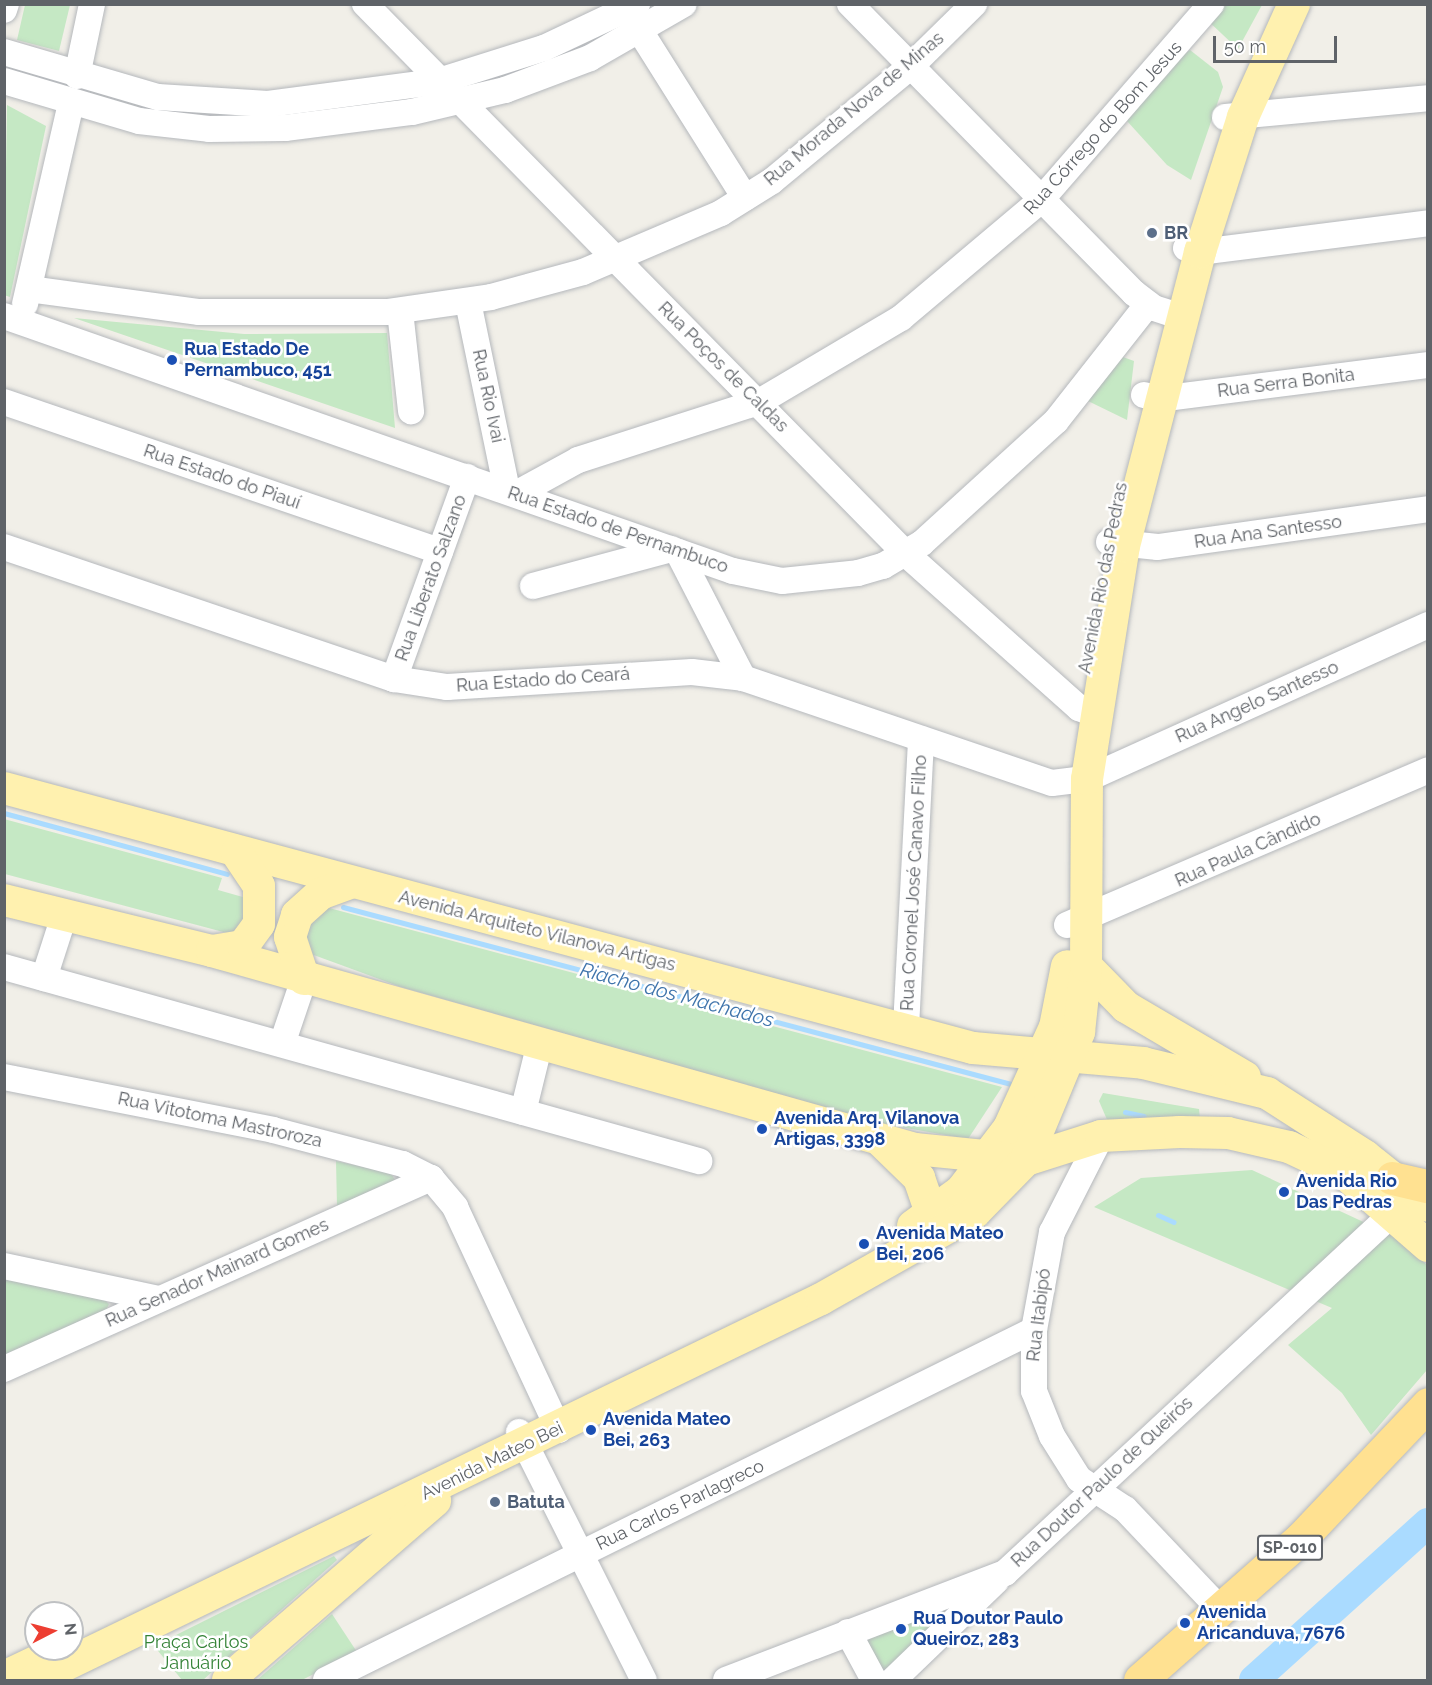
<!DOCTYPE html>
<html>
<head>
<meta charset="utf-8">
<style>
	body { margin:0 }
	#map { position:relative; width:1432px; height:1685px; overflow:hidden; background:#f1efe8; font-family:Raleway,sans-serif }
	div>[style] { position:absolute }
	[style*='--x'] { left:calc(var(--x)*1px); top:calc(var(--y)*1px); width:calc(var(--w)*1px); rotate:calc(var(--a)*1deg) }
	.green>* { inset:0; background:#c5e8c4 }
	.stream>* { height:5px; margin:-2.5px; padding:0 2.5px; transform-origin:2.5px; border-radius:2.5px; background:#aadbff }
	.river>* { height:30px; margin:-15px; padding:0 15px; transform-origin:15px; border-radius:15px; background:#aadbff }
	.roads { filter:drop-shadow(0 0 2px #b5b8bc) drop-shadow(0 0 2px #b5b8bc) }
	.minor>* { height:26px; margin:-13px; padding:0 13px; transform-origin:13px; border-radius:13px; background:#fff }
	.major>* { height:32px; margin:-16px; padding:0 16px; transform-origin:16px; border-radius:16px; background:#fff1af }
	.highway>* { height:33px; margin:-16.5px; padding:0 16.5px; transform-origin:16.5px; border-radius:16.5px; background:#ffe191 }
	.dots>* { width:16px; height:16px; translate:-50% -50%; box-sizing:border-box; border:3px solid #fff; border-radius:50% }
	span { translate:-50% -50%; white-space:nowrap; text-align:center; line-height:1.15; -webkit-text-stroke:5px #fff; paint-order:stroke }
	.shield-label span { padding:2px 4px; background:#fff; border:2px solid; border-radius:4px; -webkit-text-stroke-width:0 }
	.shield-label { font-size:16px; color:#5f6368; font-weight:700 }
	.street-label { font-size:18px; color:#5f6368 }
	.service-label { font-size:18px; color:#4e5e75; font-weight:700 }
	.left { translate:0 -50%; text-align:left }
	.transit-label { font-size:18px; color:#164399; font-weight:700 }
	.park-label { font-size:18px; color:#338236 }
	.water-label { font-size:20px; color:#4075ac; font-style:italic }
	.frame { position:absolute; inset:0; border:6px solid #5f6368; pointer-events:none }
	.north { position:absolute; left:24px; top:1601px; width:60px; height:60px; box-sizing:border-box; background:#fff; border:2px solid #bfc1c3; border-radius:50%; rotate:84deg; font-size:16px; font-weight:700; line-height:24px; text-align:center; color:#5f6368 }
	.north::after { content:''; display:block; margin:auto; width:21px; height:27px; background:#ed3e32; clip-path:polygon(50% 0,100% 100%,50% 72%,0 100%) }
	.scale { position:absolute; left:1213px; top:36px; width:124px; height:27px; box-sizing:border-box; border:3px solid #5f6368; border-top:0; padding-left:8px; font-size:18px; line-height:21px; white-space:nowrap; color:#5f6368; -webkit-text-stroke:4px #fff; paint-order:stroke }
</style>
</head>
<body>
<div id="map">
	<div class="green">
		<div style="clip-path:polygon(25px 5px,70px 5px,59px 51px,17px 40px)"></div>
		<div style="clip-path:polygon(1217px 5px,1262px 5px,1238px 49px,1206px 19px)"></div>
		<div style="clip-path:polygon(1190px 50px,1218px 72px,1223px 87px,1191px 180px,1167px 165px,1127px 121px,1172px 63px)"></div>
		<div style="clip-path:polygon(7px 105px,46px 126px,10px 297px,4px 295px)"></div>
		<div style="clip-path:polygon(74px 318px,244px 334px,387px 333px,395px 428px)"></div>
		<div style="clip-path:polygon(1123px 357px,1134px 361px,1127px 420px,1088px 401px)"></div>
		<div style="clip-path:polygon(4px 819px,222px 878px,218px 890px,257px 901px,235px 933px,227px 933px,5px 874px)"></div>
		<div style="clip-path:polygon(314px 904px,1002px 1087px,968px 1139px,878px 1123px,401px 987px,311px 954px,302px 941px)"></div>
		<div style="clip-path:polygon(1103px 1093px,1199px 1109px,1200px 1119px,1108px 1122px,1099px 1101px)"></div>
		<div style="clip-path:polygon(336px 1161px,391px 1173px,396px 1182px,337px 1206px)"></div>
		<div style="clip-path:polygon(1252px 1170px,1400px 1239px,1427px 1265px,1427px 1370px,1371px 1435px,1342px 1393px,1288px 1345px,1332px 1308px,1094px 1207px,1141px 1178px)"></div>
		<div style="clip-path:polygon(4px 1276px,99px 1295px,109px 1304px,105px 1313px,5px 1357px)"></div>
		<div style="clip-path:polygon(334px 1556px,337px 1560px,203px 1680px,182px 1680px,154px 1646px)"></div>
		<div style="clip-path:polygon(950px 1609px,882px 1675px,858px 1635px)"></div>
		<div style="clip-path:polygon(332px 1614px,357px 1652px,302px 1680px,257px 1680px)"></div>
	</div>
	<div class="stream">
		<div style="--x:4;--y:813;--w:231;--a:15.3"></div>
		<div style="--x:343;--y:907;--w:691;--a:14.84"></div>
		<div style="--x:1125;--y:1112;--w:19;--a:12"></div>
		<div style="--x:1158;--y:1215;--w:17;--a:24"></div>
	</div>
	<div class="river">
		<div style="--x:1254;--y:1680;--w:234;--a:-42.1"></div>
	</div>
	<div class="roads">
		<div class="minor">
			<div style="--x:365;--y:4;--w:770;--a:45.47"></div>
			<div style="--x:905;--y:553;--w:233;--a:41.7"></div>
			<div style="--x:1079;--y:708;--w:17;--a:21"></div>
			<div style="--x:850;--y:4;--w:405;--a:45.5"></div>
			<div style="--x:1134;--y:293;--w:25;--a:37"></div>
			<div style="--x:1154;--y:308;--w:28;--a:18"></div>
			<div style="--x:4;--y:10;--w:6;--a:-72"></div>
			<div style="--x:640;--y:31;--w:197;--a:57.8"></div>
			<div style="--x:4;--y:52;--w:160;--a:16.3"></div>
			<div style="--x:158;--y:97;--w:110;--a:3.6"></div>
			<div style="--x:268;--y:104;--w:169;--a:-7.5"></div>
			<div style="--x:436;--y:82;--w:113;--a:-17.5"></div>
			<div style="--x:544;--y:48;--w:103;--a:-25.3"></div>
			<div style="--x:77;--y:76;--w:74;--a:-78.2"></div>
			<div style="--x:4;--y:81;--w:141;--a:16.5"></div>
			<div style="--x:139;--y:121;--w:70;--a:6.5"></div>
			<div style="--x:209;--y:129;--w:76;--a:-0.8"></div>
			<div style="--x:285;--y:128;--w:128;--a:-7.2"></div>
			<div style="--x:412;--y:112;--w:96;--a:-13.3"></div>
			<div style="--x:505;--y:90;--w:91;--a:-20.6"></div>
			<div style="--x:590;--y:58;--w:108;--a:-29.9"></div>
			<div style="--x:1225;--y:117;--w:204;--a:-5.3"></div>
			<div style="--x:1186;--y:248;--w:15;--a:16"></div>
			<div style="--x:1200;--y:252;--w:230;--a:-7.2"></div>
			<div style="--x:29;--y:289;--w:172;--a:7.7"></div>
			<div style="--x:199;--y:312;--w:188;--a:0"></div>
			<div style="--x:387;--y:312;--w:105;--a:-8.2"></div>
			<div style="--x:491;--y:297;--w:95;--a:-15.2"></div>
			<div style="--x:583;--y:272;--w:150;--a:-23.1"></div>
			<div style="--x:721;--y:213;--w:60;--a:-32.1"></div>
			<div style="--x:772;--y:181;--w:179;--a:-39.6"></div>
			<div style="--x:910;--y:67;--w:90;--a:-44.5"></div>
			<div style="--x:468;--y:302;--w:193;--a:78.3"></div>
			<div style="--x:25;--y:304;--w:206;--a:-77.1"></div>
			<div style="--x:400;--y:311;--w:101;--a:83.7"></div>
			<div style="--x:4;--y:316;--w:772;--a:19.28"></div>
			<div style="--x:733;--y:571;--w:50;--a:11.5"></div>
			<div style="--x:782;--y:581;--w:76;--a:-6"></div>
			<div style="--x:858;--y:573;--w:26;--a:-16"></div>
			<div style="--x:883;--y:566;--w:45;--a:-30.5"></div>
			<div style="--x:922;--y:543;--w:181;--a:-42.3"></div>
			<div style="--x:1056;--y:421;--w:149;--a:-51.8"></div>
			<div style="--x:1144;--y:395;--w:16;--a:15"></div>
			<div style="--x:1159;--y:399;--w:271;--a:-7.2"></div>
			<div style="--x:4;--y:402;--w:461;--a:18.9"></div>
			<div style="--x:516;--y:494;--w:71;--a:-28.7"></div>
			<div style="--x:578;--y:460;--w:190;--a:-17.8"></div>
			<div style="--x:759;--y:402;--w:165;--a:-30.6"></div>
			<div style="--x:901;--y:318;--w:182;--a:-40.1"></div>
			<div style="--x:1040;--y:201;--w:261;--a:-49"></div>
			<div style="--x:1109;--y:542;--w:49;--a:5.8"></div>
			<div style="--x:1158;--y:547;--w:273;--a:-8"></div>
			<div style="--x:4;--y:547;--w:412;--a:18.7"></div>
			<div style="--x:394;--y:679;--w:54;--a:8.6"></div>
			<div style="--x:447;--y:687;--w:245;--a:-3.5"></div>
			<div style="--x:692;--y:672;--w:51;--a:6.7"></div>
			<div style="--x:743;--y:678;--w:326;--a:18.8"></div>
			<div style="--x:1052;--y:783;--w:35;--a:-7"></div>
			<div style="--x:1087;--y:779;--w:374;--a:-24.3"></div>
			<div style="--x:678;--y:552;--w:142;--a:62.7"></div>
			<div style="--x:533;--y:586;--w:143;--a:-15"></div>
			<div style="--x:394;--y:679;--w:215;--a:-70.1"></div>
			<div style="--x:1067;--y:925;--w:393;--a:-23.2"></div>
			<div style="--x:4;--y:967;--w:722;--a:15.6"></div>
			<div style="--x:44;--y:978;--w:65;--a:-72.1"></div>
			<div style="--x:906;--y:1027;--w:288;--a:-87"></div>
			<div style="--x:282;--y:1044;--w:69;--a:-71.3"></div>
			<div style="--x:4;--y:1077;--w:274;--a:11.1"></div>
			<div style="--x:273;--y:1130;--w:134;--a:14.7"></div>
			<div style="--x:403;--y:1164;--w:31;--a:27"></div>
			<div style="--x:431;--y:1178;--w:38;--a:50"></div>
			<div style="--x:455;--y:1207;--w:246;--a:65"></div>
			<div style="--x:523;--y:1112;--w:67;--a:-76.2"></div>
			<div style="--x:1101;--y:1136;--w:108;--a:117"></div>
			<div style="--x:1052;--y:1232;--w:100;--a:100.4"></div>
			<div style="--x:1034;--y:1330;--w:61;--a:90"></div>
			<div style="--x:1034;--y:1391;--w:48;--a:68.2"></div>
			<div style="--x:1052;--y:1436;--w:51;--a:57.9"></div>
			<div style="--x:1079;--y:1479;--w:55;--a:33.1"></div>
			<div style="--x:1125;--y:1509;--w:137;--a:46.5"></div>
			<div style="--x:4;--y:1266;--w:158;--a:12"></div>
			<div style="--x:4;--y:1369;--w:468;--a:-24.1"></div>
			<div style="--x:519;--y:1432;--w:278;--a:63.3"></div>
			<div style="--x:848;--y:1632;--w:55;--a:61.6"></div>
			<div style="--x:326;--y:1680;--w:790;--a:-26.31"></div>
			<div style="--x:726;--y:1680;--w:299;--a:-21"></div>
			<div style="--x:1005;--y:1573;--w:529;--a:-42.86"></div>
			<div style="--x:893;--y:1680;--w:143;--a:-43.9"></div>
		</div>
		<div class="major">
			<div style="--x:4;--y:788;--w:1003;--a:15.02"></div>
			<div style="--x:973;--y:1048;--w:171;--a:5"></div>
			<div style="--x:1143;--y:1063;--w:128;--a:13.6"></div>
			<div style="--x:1267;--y:1093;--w:117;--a:32.7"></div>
			<div style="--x:1365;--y:1156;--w:80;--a:38.4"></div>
			<div style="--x:4;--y:900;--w:214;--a:13.8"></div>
			<div style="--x:212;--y:951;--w:730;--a:15.73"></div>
			<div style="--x:915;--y:1149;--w:112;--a:5.7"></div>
			<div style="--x:1026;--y:1160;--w:79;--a:-17.7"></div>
			<div style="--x:1101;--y:1136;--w:79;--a:-2.9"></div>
			<div style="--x:1180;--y:1132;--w:48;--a:1.2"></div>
			<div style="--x:1228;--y:1133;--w:63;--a:12.9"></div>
			<div style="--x:1289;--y:1147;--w:61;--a:25.3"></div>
			<div style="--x:1344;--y:1173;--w:111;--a:41"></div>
			<div style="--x:212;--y:951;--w:31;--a:-9"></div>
			<div style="--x:243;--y:946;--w:27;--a:-54"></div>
			<div style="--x:259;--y:924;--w:38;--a:-90"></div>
			<div style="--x:259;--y:886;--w:40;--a:-124"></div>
			<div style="--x:1086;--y:966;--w:57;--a:45.7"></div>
			<div style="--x:1126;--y:1007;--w:138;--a:30.5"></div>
			<div style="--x:304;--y:979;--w:44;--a:-108.4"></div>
			<div style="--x:290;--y:937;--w:23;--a:-72"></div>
			<div style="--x:297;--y:915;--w:31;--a:-42"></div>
			<div style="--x:320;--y:894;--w:32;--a:-20"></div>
			<div style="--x:882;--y:1142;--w:52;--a:44.2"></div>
			<div style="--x:919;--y:1178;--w:39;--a:71"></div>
			<div style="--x:913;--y:1226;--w:59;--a:-36.1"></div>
			<div style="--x:961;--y:1191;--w:79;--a:-52.7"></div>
			<div style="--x:1009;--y:1128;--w:111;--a:-65.5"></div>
			<div style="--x:1055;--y:1027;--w:62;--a:-78.9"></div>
			<div style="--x:4;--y:1677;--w:53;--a:-25.6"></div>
			<div style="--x:34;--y:1680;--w:874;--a:-25.83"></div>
			<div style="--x:821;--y:1299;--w:177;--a:-29.5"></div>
			<div style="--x:975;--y:1212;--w:73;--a:-45.6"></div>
			<div style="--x:1026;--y:1160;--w:139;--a:-67.5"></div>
			<div style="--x:1079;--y:1032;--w:66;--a:-83.9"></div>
			<div style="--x:1086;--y:966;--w:187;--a:-89.7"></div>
			<div style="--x:1087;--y:779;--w:236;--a:-81"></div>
			<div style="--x:1124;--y:546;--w:304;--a:-75.5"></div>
			<div style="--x:1200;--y:252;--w:142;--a:-72.3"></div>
			<div style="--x:1243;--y:117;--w:124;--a:-65.7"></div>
			<div style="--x:228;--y:1680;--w:274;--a:-40.9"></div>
		</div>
		<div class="highway">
			<div style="--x:1392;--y:1178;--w:37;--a:13"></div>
			<div style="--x:1140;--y:1680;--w:213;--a:-41.4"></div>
			<div style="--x:1300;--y:1539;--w:186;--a:-46.5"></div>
		</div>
	</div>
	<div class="dots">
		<div style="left:1152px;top:233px;background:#5c6f8a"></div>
		<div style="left:172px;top:360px;background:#1a4fb4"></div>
		<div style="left:762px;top:1129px;background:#1a4fb4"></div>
		<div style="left:1284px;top:1192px;background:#1a4fb4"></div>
		<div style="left:864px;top:1244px;background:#1a4fb4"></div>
		<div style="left:591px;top:1430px;background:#1a4fb4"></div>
		<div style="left:495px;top:1502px;background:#5c6f8a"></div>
		<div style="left:1185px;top:1623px;background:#1a4fb4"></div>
		<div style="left:901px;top:1629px;background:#1a4fb4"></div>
	</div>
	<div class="shield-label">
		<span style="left:1290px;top:1548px">SP-010</span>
	</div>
	<div class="street-label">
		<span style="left:854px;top:109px;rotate:-40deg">Rua Morada Nova de Minas</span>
		<span style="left:1103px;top:128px;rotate:-48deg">Rua Córrego do Bom Jesus</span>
		<span style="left:723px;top:367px;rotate:45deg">Rua Poços de Caldas</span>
		<span style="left:1286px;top:383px;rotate:-7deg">Rua Serra Bonita</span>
		<span style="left:488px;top:396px;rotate:78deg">Rua Rio Ivai</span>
		<span style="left:222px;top:477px;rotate:19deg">Rua Estado do Piauí</span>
		<span style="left:618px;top:530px;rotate:19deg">Rua Estado de Pernambuco</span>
		<span style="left:1268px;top:532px;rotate:-8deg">Rua Ana Santesso</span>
		<span style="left:431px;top:578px;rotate:-70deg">Rua Liberato Salzano</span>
		<span style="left:1103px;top:578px;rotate:-79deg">Avenida Rio das Pedras</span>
		<span style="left:543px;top:680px;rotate:-4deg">Rua Estado do Ceará</span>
		<span style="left:1257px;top:702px;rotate:-24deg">Rua Angelo Santesso</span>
		<span style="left:1248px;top:850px;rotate:-24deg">Rua Paula Cândido</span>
		<span style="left:914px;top:883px;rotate:-87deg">Rua Coronel José Canavo Filho</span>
		<span style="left:537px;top:931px;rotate:14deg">Avenida Arquiteto Vilanova Artigas</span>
		<span style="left:220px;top:1120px;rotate:12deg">Rua Vitotoma Mastroroza</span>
		<span style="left:217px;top:1273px;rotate:-24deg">Rua Senador Mainard Gomes</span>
		<span style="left:1039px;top:1315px;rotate:-83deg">Rua Itabipó</span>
		<span style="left:492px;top:1461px;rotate:-26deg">Avenida Mateo Bei</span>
		<span style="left:1102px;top:1482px;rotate:-43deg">Rua Doutor Paulo de Queirós</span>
		<span style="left:680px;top:1505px;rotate:-26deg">Rua Carlos Parlagreco</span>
	</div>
	<div class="service-label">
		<span class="left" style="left:1164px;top:233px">BR</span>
		<span class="left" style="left:507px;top:1502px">Batuta</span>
	</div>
	<div class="transit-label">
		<span class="left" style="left:184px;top:360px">Rua Estado De<br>Pernambuco, 451</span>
		<span class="left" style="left:774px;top:1129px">Avenida Arq. Vilanova<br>Artigas, 3398</span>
		<span class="left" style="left:1296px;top:1192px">Avenida Rio<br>Das Pedras</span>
		<span class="left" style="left:876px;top:1244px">Avenida Mateo<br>Bei, 206</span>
		<span class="left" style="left:603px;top:1430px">Avenida Mateo<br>Bei, 263</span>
		<span class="left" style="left:1197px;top:1623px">Avenida<br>Aricanduva, 7676</span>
		<span class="left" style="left:913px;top:1629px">Rua Doutor Paulo<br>Queiroz, 283</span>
	</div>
	<div class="park-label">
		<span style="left:196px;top:1653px">Praça Carlos<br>Januário</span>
	</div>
	<div class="water-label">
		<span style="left:677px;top:995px;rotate:15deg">Riacho dos Machados</span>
	</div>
	<div class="frame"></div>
	<div class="north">N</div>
	<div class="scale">50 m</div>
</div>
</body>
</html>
